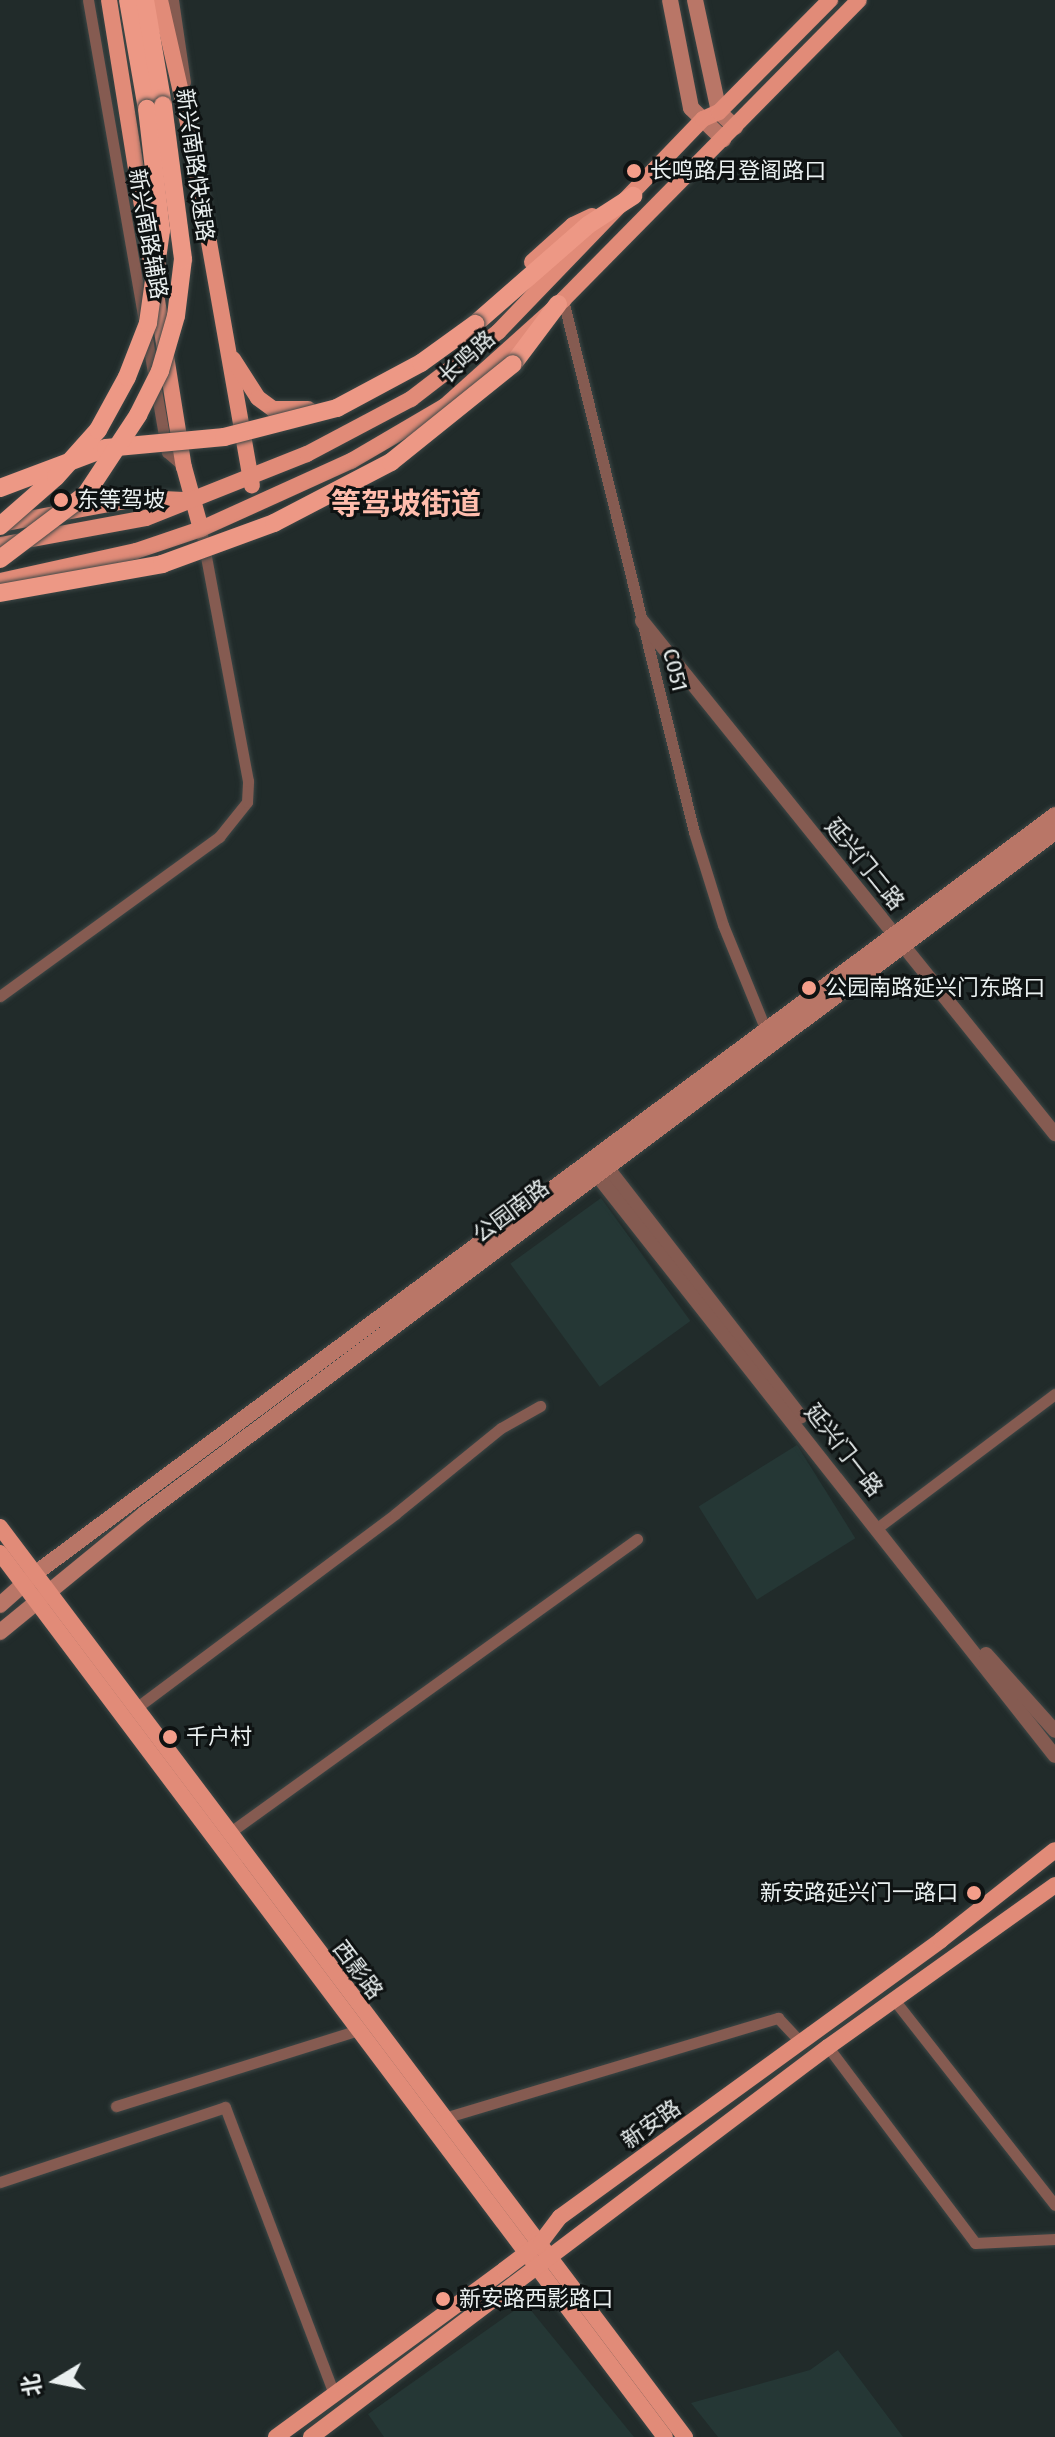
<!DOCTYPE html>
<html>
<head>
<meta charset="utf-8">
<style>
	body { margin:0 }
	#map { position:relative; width:1055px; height:2437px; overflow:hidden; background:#212b2a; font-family:"Fira Sans","Noto Sans SC",sans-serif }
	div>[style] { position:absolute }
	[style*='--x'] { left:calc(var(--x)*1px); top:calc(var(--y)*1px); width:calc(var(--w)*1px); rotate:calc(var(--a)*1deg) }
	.built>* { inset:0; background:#253735; transform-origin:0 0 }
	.roads { filter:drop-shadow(0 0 2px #3d4746) drop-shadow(0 0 2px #3d4746) }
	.minor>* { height:11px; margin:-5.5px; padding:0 5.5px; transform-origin:5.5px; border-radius:5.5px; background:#855b51 }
	.tertiary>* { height:14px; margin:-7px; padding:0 7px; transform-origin:7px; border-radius:7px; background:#855b51 }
	.secondary>* { height:16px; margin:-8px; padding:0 8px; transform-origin:8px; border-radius:8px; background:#b97667 }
	.primary>* { height:16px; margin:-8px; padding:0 8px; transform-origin:8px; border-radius:8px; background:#e18b78 }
	.trunk>* { height:18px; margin:-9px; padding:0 9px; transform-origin:9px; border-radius:9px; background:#ed9885 }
	.bridges { filter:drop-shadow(0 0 2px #3d4746) drop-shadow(0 0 2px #3d4746) }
	.trunk-bridge>* { height:18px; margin:-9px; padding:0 9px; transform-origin:9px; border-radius:9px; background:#ed9885 }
	.dots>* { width:22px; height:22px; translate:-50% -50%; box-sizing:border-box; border:4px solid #0e1212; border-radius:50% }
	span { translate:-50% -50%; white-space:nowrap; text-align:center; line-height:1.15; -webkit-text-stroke:6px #0e1212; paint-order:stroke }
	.street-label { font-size:22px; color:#eaf0f0 }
	.poi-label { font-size:22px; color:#eaf0f0 }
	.left { translate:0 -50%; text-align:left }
	.right { translate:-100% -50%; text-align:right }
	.district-label { font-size:30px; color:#ffbdad; font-weight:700 }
	.north { position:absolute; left:16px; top:2341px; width:80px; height:80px; -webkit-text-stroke:6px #0e1212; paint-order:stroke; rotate:260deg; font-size:22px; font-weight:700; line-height:32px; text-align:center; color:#eaf0f0 }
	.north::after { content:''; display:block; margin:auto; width:28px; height:36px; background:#eaf0f0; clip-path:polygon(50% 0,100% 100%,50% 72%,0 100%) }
</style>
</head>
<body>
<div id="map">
	<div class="built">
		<div style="left:601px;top:1198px;width:152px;height:112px;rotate:54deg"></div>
		<div style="left:797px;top:1445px;width:110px;height:116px;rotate:58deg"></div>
		<div style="clip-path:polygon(525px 2303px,634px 2437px,384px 2437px,368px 2414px)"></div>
		<div style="clip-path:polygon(838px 2350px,903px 2437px,718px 2437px,691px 2403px,810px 2370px)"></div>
	</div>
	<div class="roads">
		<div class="minor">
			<div style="--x:88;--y:0;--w:459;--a:80.1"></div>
			<div style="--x:167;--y:452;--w:23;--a:41"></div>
			<div style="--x:173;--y:0;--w:83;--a:81.7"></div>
			<div style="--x:563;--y:300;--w:548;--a:76.17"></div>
			<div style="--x:694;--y:832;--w:97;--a:72.7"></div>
			<div style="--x:723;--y:925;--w:119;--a:67.8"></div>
			<div style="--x:0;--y:996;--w:271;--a:-36"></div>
			<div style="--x:219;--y:837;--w:45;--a:-51.3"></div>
			<div style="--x:247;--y:802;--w:21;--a:-87"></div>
			<div style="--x:248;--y:781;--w:256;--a:-100.6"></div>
			<div style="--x:877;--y:1528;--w:223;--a:-37"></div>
			<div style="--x:136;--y:1708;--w:324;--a:-36.8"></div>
			<div style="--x:395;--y:1514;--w:136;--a:-39.1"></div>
			<div style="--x:501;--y:1428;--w:45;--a:-29.4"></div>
			<div style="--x:229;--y:1833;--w:503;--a:-35.78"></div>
			<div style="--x:895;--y:2001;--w:259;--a:51.9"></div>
			<div style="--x:828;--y:2047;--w:245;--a:53.1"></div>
			<div style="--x:975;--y:2243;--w:80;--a:-2.9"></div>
			<div style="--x:116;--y:2106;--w:257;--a:-17.4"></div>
			<div style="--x:444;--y:2118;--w:349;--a:-16.7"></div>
			<div style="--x:778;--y:2018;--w:34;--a:47"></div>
			<div style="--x:0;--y:2182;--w:237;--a:-18.4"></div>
			<div style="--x:225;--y:2107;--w:307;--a:69.2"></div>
		</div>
		<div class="tertiary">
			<div style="--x:642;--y:621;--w:659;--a:51.16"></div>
			<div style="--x:607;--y:1167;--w:316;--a:52.2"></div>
			<div style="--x:596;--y:1174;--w:741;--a:51.74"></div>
			<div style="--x:986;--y:1654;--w:103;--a:48.1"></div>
		</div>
		<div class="secondary">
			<div style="--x:670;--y:0;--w:110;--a:79"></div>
			<div style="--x:691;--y:108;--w:45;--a:44.1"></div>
			<div style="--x:695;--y:0;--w:115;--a:77.9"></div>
			<div style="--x:719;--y:112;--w:22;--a:43"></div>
			<div style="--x:0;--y:1605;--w:48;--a:-41.6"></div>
			<div style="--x:36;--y:1573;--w:1270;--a:-36.64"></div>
			<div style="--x:0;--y:1632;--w:186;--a:-39.3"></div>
			<div style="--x:144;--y:1514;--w:1138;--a:-36.82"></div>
		</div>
		<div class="primary">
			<div style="--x:109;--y:0;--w:473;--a:80.9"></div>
			<div style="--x:184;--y:467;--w:64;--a:74.7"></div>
			<div style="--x:160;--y:0;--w:126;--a:77.2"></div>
			<div style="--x:188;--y:123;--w:368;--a:80"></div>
			<div style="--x:532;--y:262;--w:55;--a:-42.1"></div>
			<div style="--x:573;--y:225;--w:21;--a:-25"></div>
			<div style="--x:233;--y:359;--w:46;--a:57.3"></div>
			<div style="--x:258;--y:398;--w:19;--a:36"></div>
			<div style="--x:273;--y:409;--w:35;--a:0"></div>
			<div style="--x:1;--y:524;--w:142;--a:-10.5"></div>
			<div style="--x:141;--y:498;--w:43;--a:2.7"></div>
			<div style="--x:0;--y:545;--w:148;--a:-10.5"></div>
			<div style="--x:146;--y:518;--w:173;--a:-21.7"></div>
			<div style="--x:307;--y:454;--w:118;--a:-27.9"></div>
			<div style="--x:411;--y:399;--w:110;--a:-37.6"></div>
			<div style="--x:498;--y:332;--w:296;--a:-46.1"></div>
			<div style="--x:703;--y:119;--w:17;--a:-24"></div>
			<div style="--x:719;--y:112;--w:158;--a:-45.3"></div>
			<div style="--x:0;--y:581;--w:139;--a:-12.4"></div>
			<div style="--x:136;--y:551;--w:69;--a:-18.7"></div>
			<div style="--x:201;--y:529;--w:165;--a:-24.4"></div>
			<div style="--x:351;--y:461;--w:109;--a:-30.3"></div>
			<div style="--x:445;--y:406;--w:159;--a:-41.9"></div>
			<div style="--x:563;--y:300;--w:421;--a:-45.4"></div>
			<div style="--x:0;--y:1527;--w:1139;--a:53.03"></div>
			<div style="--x:0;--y:1553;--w:1106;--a:53.05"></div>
			<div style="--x:276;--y:2437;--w:283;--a:-36.2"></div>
			<div style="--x:504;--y:2270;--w:46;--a:-37.1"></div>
			<div style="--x:541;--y:2242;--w:31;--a:-53"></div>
			<div style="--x:560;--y:2217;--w:471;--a:-36"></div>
			<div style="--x:941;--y:1940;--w:145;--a:-38.3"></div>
			<div style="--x:311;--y:2437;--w:648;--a:-37.03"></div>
			<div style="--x:828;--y:2047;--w:279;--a:-35.5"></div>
		</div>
		<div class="trunk">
			<div style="--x:128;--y:0;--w:111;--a:80.1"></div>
			<div style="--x:145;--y:0;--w:107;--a:80.3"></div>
			<div style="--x:475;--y:324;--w:150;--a:-41.2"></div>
			<div style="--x:588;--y:225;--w:54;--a:-32.8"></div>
			<div style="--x:513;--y:364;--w:75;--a:-53.1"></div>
		</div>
	</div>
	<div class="bridges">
		<div class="trunk-bridge">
			<div style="--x:0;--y:488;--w:113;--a:-20.7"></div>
			<div style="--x:106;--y:448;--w:119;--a:-5.3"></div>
			<div style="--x:224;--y:437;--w:117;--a:-14.4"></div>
			<div style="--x:337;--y:408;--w:95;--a:-28.2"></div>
			<div style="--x:421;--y:363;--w:67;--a:-35.8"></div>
			<div style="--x:0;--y:526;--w:74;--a:-41.2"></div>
			<div style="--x:56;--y:477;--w:63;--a:-48.2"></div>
			<div style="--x:98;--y:430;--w:60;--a:-61.3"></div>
			<div style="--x:127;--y:377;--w:58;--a:-68.7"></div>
			<div style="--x:148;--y:323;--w:94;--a:-82"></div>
			<div style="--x:161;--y:230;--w:122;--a:-96.6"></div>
			<div style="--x:0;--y:559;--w:108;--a:-37.1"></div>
			<div style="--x:86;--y:494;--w:95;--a:-56.6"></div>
			<div style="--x:138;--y:415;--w:49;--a:-63.4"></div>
			<div style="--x:160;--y:371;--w:57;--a:-73.8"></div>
			<div style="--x:176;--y:316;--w:57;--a:-83"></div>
			<div style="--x:183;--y:259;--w:155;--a:-97.4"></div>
			<div style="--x:0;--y:593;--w:165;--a:-10.1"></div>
			<div style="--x:162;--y:564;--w:119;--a:-20.1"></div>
			<div style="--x:274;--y:523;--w:132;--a:-27.5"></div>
			<div style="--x:391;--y:462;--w:156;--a:-38.8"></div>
		</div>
	</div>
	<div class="dots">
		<div style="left:634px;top:171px;background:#f49e8a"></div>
		<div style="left:61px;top:500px;background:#f49e8a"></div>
		<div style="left:809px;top:988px;background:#f49e8a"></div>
		<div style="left:170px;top:1737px;background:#f49e8a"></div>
		<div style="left:974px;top:1893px;background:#f49e8a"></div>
		<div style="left:443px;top:2299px;background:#f49e8a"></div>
	</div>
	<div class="street-label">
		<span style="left:195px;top:165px;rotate:82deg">新兴南路快速路</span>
		<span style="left:148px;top:234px;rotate:80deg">新兴南路辅路</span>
		<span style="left:467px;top:357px;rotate:-42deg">长鸣路</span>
		<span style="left:675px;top:670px;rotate:76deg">C051</span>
		<span style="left:865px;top:864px;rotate:51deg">延兴门二路</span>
		<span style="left:511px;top:1211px;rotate:-37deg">公园南路</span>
		<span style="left:844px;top:1450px;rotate:52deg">延兴门一路</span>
		<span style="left:358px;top:1970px;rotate:53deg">西影路</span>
		<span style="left:651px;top:2124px;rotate:-35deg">新安路</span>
	</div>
	<div class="poi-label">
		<span class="left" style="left:650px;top:171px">长鸣路月登阁路口</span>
		<span class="left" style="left:77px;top:500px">东等驾坡</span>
		<span class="left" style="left:825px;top:988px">公园南路延兴门东路口</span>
		<span class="left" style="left:186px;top:1737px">千户村</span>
		<span class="right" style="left:958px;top:1893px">新安路延兴门一路口</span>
		<span class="left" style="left:459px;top:2299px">新安路西影路口</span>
	</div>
	<div class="district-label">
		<span style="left:406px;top:504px">等驾坡街道</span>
	</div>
	<div class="north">北</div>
</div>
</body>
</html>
